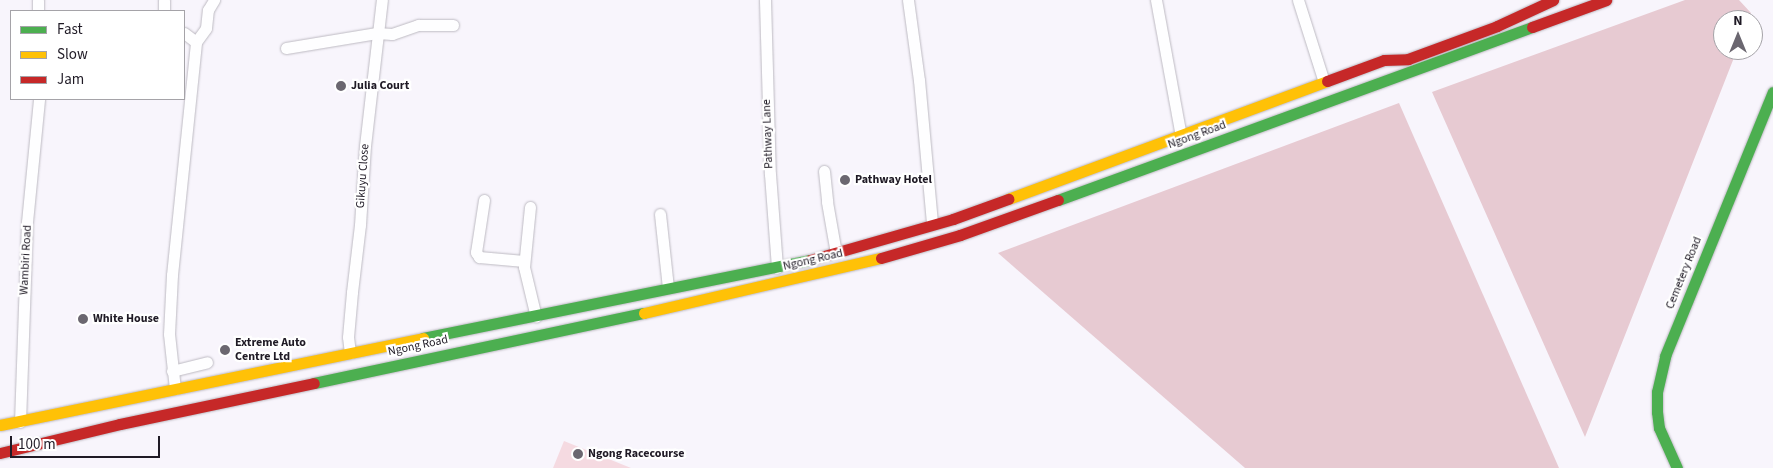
<!DOCTYPE html>
<html>
<head>
<meta charset="utf-8">
<style>
	body { margin:0 }
	#map { position:relative; width:1773px; height:468px; overflow:hidden; background:#f8f5fc; font-family:"Source Sans 3",sans-serif }
	div>[style] { position:absolute }
	[style*='--x'] { left:calc(var(--x)*1px); top:calc(var(--y)*1px); width:calc(var(--w)*1px); rotate:calc(var(--a)*1deg) }
	.green>* { inset:0; background:#f5dae1 }
	.forest>* { inset:0; background:#e7cad2 }
	.roads { filter:drop-shadow(0 0 1px #bdbac2) drop-shadow(0 0 1px #bdbac2) }
	.street>* { height:11px; margin:-5.5px; padding:0 5.5px; transform-origin:5.5px; border-radius:5.5px; background:#fefeff }
	.fast>* { height:11px; margin:-5.5px; padding:0 5.5px; transform-origin:5.5px; border-radius:5.5px; background:#4caf50 }
	.slow>* { height:11px; margin:-5.5px; padding:0 5.5px; transform-origin:5.5px; border-radius:5.5px; background:#ffc107 }
	.jam>* { height:11px; margin:-5.5px; padding:0 5.5px; transform-origin:5.5px; border-radius:5.5px; background:#c62828 }
	.dots>* { width:14px; height:14px; translate:-50% -50%; box-sizing:border-box; border:2px solid #fff; border-radius:50% }
	span { translate:-50% -50%; white-space:nowrap; text-align:center; line-height:1.15; -webkit-text-stroke:4.5px #fff; paint-order:stroke }
	.poi-label { font-size:12px; color:#1f1a25; font-weight:700 }
	.left { translate:0 -50%; text-align:left }
	.street-label { font-size:12px; color:#1f1a25 }
	.legend { position:absolute; left:10px; top:10px; width:175px; height:90px; box-sizing:border-box; background:#fff; border:1px solid #a5a3a8; margin:0; padding:6px 9px; list-style:none; font-size:15px; color:#1f1a25 }
	.legend li { display:flex; align-items:center; gap:10px; height:25px }
	.legend b { width:25px; border:1px solid #a5a3a8 }
	.north { position:absolute; left:1713px; top:10px; width:50px; height:50px; box-sizing:border-box; background:#fff; border:1px solid #a5a3a8; border-radius:50%; rotate:0deg; font-size:14px; font-weight:700; line-height:20px; text-align:center; color:#1f1a25 }
	.north::after { content:''; display:block; margin:auto; width:18px; height:22px; background:#6b6770; clip-path:polygon(50% 0,100% 100%,50% 72%,0 100%) }
	.scale { position:absolute; left:10px; top:436px; width:150px; height:22px; box-sizing:border-box; border:2px solid #1f1a25; border-top:0; padding-left:6px; font-size:15px; line-height:18px; white-space:nowrap; color:#1f1a25; -webkit-text-stroke:4px #fff; paint-order:stroke }
</style>
</head>
<body>
<div id="map">
	<div class="green">
		<div style="clip-path:polygon(564px 441px,631px 468px,553px 468px)"></div>
	</div>
	<div class="forest">
		<div style="clip-path:polygon(1685px 0,1739px 0,1751px 13px,1748px 20px,1723px 20px,1723px 50px,1737px 50px,1585px 437px,1432px 92px)"></div>
		<div style="clip-path:polygon(1399px 103px,1559px 468px,1245px 468px,998px 253px)"></div>
	</div>
	<div class="roads">
		<div class="street">
			<div style="--x:765;--y:0;--w:174;--a:88.4"></div>
			<div style="--x:770;--y:174;--w:94;--a:85.7"></div>
			<div style="--x:908;--y:0;--w:81;--a:82.2"></div>
			<div style="--x:919;--y:80;--w:145;--a:84.8"></div>
			<div style="--x:1156;--y:0;--w:138;--a:79.6"></div>
			<div style="--x:1298;--y:0;--w:86;--a:72.4"></div>
			<div style="--x:38;--y:11;--w:11;--a:-90"></div>
			<div style="--x:164;--y:11;--w:11;--a:-90"></div>
			<div style="--x:196;--y:42;--w:17;--a:-54"></div>
			<div style="--x:206;--y:28;--w:18;--a:-84"></div>
			<div style="--x:208;--y:10;--w:12;--a:-59"></div>
			<div style="--x:286;--y:48;--w:92;--a:-9.4"></div>
			<div style="--x:377;--y:33;--w:15;--a:4"></div>
			<div style="--x:392;--y:34;--w:28;--a:-19"></div>
			<div style="--x:418;--y:25;--w:35;--a:0"></div>
			<div style="--x:824;--y:171;--w:31;--a:84"></div>
			<div style="--x:827;--y:202;--w:52;--a:80"></div>
			<div style="--x:484;--y:200;--w:53;--a:98.7"></div>
			<div style="--x:476;--y:252;--w:6;--a:59"></div>
			<div style="--x:479;--y:257;--w:45;--a:5.1"></div>
			<div style="--x:530;--y:207;--w:60;--a:95.7"></div>
			<div style="--x:524;--y:267;--w:51;--a:76.5"></div>
			<div style="--x:660;--y:214;--w:74;--a:83.8"></div>
			<div style="--x:350;--y:353;--w:16;--a:-97"></div>
			<div style="--x:348;--y:337;--w:45;--a:-84.9"></div>
			<div style="--x:352;--y:292;--w:67;--a:-83.2"></div>
			<div style="--x:360;--y:225;--w:79;--a:-86.4"></div>
			<div style="--x:365;--y:146;--w:147;--a:-83.4"></div>
			<div style="--x:172;--y:371;--w:36;--a:-14"></div>
			<div style="--x:175;--y:389;--w:55;--a:-96.2"></div>
			<div style="--x:169;--y:334;--w:59;--a:-87.1"></div>
			<div style="--x:172;--y:275;--w:234;--a:-84.1"></div>
			<div style="--x:196;--y:42;--w:15;--a:-143"></div>
			<div style="--x:20;--y:422;--w:200;--a:-88"></div>
			<div style="--x:27;--y:222;--w:124;--a:-84.4"></div>
		</div>
		<div class="fast">
			<div style="--x:1058;--y:200;--w:505;--a:-20.05"></div>
			<div style="--x:423;--y:338;--w:395;--a:-11.4"></div>
			<div style="--x:314;--y:383;--w:337;--a:-12"></div>
			<div style="--x:1677;--y:468;--w:44;--a:-114.2"></div>
			<div style="--x:1659;--y:428;--w:16;--a:-97"></div>
			<div style="--x:1657;--y:412;--w:20;--a:-90"></div>
			<div style="--x:1657;--y:392;--w:37;--a:-77"></div>
			<div style="--x:1665;--y:356;--w:285;--a:-67.8"></div>
		</div>
		<div class="slow">
			<div style="--x:1008;--y:199;--w:340;--a:-20.3"></div>
			<div style="--x:644;--y:313;--w:243;--a:-13.1"></div>
			<div style="--x:0;--y:425;--w:432;--a:-11.6"></div>
		</div>
		<div class="jam">
			<div style="--x:1532;--y:27;--w:79;--a:-20"></div>
			<div style="--x:1327;--y:81;--w:61;--a:-20.2"></div>
			<div style="--x:1384;--y:60;--w:24;--a:-2"></div>
			<div style="--x:1408;--y:59;--w:95;--a:-20.3"></div>
			<div style="--x:1497;--y:26;--w:62;--a:-24.9"></div>
			<div style="--x:881;--y:258;--w:82;--a:-16.2"></div>
			<div style="--x:960;--y:235;--w:104;--a:-19.7"></div>
			<div style="--x:810;--y:260;--w:149;--a:-16"></div>
			<div style="--x:953;--y:219;--w:59;--a:-20"></div>
			<div style="--x:0;--y:453;--w:123;--a:-13.6"></div>
			<div style="--x:120;--y:424;--w:198;--a:-11.9"></div>
		</div>
	</div>
	<div class="dots">
		<div style="left:341px;top:86px;background:#6b6770"></div>
		<div style="left:845px;top:180px;background:#6b6770"></div>
		<div style="left:83px;top:319px;background:#6b6770"></div>
		<div style="left:225px;top:350px;background:#6b6770"></div>
		<div style="left:578px;top:454px;background:#6b6770"></div>
	</div>
	<div class="poi-label">
		<span class="left" style="left:351px;top:86px">Julia Court</span>
		<span class="left" style="left:855px;top:180px">Pathway Hotel</span>
		<span class="left" style="left:93px;top:319px">White House</span>
		<span class="left" style="left:235px;top:350px">Extreme Auto<br>Centre Ltd</span>
		<span class="left" style="left:588px;top:454px">Ngong Racecourse</span>
	</div>
	<div class="street-label">
		<span style="left:768px;top:134px;rotate:-92deg">Pathway Lane</span>
		<span style="left:1197px;top:135px;rotate:-20deg">Ngong Road</span>
		<span style="left:363px;top:176px;rotate:-86deg">Gikuyu Close</span>
		<span style="left:26px;top:260px;rotate:-87deg">Wambiri Road</span>
		<span style="left:813px;top:260px;rotate:-13deg">Ngong Road</span>
		<span style="left:1684px;top:273px;rotate:-68deg">Cemetery Road</span>
		<span style="left:418px;top:346px;rotate:-12deg">Ngong Road</span>
	</div>
	<ul class="legend">
	<li><b style="height:6px;background:#4caf50"></b>Fast</li>
	<li><b style="height:6px;background:#ffc107"></b>Slow</li>
	<li><b style="height:6px;background:#c62828"></b>Jam</li>
	</ul>
	<div class="north">N</div>
	<div class="scale">100 m</div>
</div>
</body>
</html>
